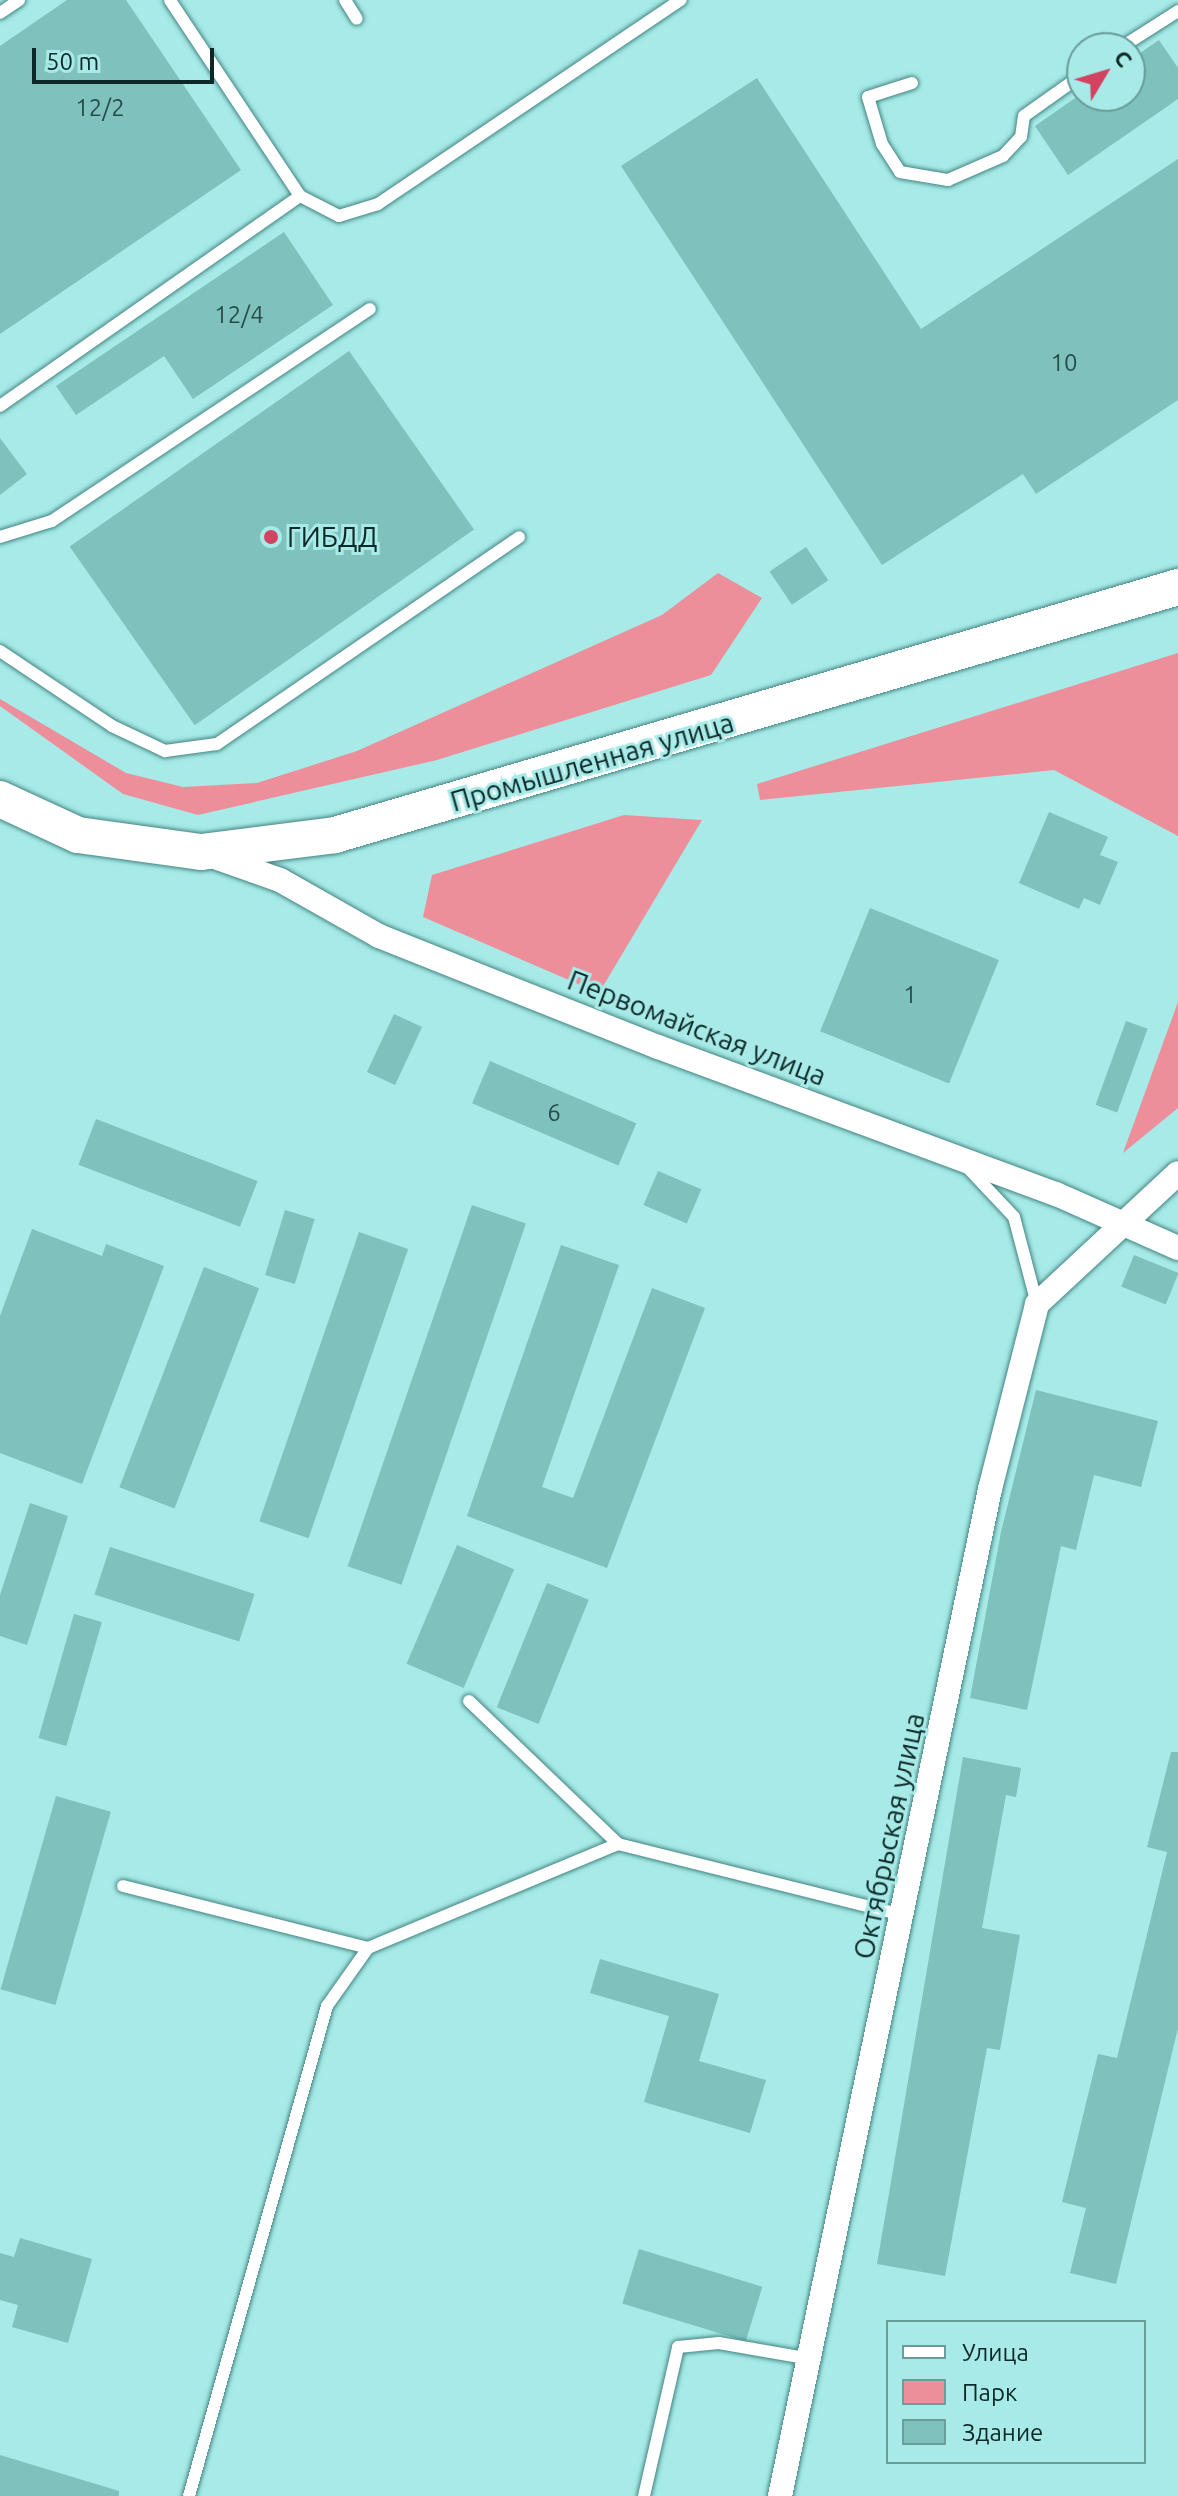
<!DOCTYPE html>
<html>
<head>
<meta charset="utf-8">
<style>
	body { margin:0 }
	#map { position:relative; width:1178px; height:2496px; overflow:hidden; background:#a7eae7; font-family:Ubuntu,sans-serif }
	div>[style] { position:absolute }
	[style*='--x'] { left:calc(var(--x)*1px); top:calc(var(--y)*1px); width:calc(var(--w)*1px); rotate:calc(var(--a)*1deg) }
	.green>* { inset:0; background:#ed8f9b }
	.building>* { inset:0; background:#7ec1bd; transform-origin:0 0 }
	.roads { filter:drop-shadow(0 0 2px #428481) drop-shadow(0 0 2px #428481) }
	.service>* { height:12px; margin:-6px; padding:0 6px; transform-origin:6px; border-radius:6px; background:#fff }
	.minor>* { height:24px; margin:-12px; padding:0 12px; transform-origin:12px; border-radius:12px; background:#fff }
	.primary>* { height:36px; margin:-18px; padding:0 18px; transform-origin:18px; border-radius:18px; background:#fff }
	.dots>* { width:22px; height:22px; translate:-50% -50%; box-sizing:border-box; border:4px solid #a7eae7; border-radius:50% }
	span { translate:-50% -50%; white-space:nowrap; text-align:center; line-height:1.15; -webkit-text-stroke:6px #a7eae7; paint-order:stroke }
	.number-label { font-size:24px; color:#284e4c }
	.number-label span { -webkit-text-stroke-width:0 }
	.poi-label { font-size:28px; color:#0c2827 }
	.left { translate:0 -50%; text-align:left }
	.street-label { font-size:28px; color:#0c2827 }
	.legend { position:absolute; left:886px; top:2320px; width:260px; height:144px; box-sizing:border-box; background:#a7eae7; border:2px solid #699c9a; margin:0; padding:10px 14px; list-style:none; font-size:24px; color:#0c2827 }
	.legend li { display:flex; align-items:center; gap:16px; height:40px }
	.legend b { width:40px; border:2px solid #699c9a }
	.north { position:absolute; left:1066px; top:32px; width:80px; height:80px; box-sizing:border-box; background:#a7eae7; border:2px solid #699c9a; border-radius:50%; rotate:52deg; font-size:22px; font-weight:700; line-height:32px; text-align:center; color:#0c2827 }
	.north::after { content:''; display:block; margin:auto; width:28px; height:36px; background:#d24261; clip-path:polygon(50% 0,100% 100%,50% 72%,0 100%) }
	.scale { position:absolute; left:32px; top:48px; width:182px; height:36px; box-sizing:border-box; border:4px solid #0c2827; border-top:0; padding-left:10px; font-size:24px; line-height:28px; white-space:nowrap; color:#0c2827; -webkit-text-stroke:6px #a7eae7; paint-order:stroke }
</style>
</head>
<body>
<div id="map">
	<div class="green">
		<div style="clip-path:polygon(718px 573px,762px 598px,711px 675px,437px 760px,198px 815px,123px 794px,0 706px,0 699px,126px 773px,183px 787px,257px 783px,357px 751px,662px 615px)"></div>
		<div style="clip-path:polygon(1178px 653px,1178px 836px,1054px 770px,760px 800px,757px 784px)"></div>
		<div style="clip-path:polygon(624px 815px,702px 820px,599px 993px,423px 917px,432px 875px)"></div>
		<div style="clip-path:polygon(1178px 1002px,1178px 1108px,1123px 1153px)"></div>
	</div>
	<div class="building">
		<div style="clip-path:polygon(67px 0,126px 0,241px 170px,0 334px,0 46px)"></div>
		<div style="clip-path:polygon(1159px 40px,1178px 68px,1178px 99px,1068px 175px,1035px 126px,1078px 96px,1130px 96px,1130px 60px)"></div>
		<div style="clip-path:polygon(757px 78px,921px 329px,1178px 159px,1178px 400px,1036px 494px,1023px 474px,882px 565px,621px 166px)"></div>
		<div style="clip-path:polygon(284px 232px,333px 305px,193px 399px,164px 356px,76px 415px,56px 386px)"></div>
		<div style="left:349px;top:351px;width:218px;height:341px;rotate:55deg"></div>
		<div style="clip-path:polygon(0 438px,27px 474px,0 495px)"></div>
		<div style="left:806px;top:547px;width:40px;height:44px;rotate:56deg"></div>
		<div style="clip-path:polygon(1049px 812px,1108px 837px,1100px 855px,1118px 862px,1100px 905px,1084px 898px,1079px 909px,1019px 883px)"></div>
		<div style="left:870px;top:908px;width:139px;height:133px;rotate:22deg"></div>
		<div style="left:394px;top:1014px;width:31px;height:64px;rotate:25deg"></div>
		<div style="left:1126px;top:1021px;width:23px;height:89px;rotate:20deg"></div>
		<div style="left:490px;top:1061px;width:159px;height:46px;rotate:23deg"></div>
		<div style="left:96px;top:1119px;width:173px;height:49px;rotate:21deg"></div>
		<div style="left:658px;top:1171px;width:47px;height:37px;rotate:23deg"></div>
		<div style="left:472px;top:1205px;width:57px;height:382px;rotate:19deg"></div>
		<div style="left:285px;top:1210px;width:31px;height:68px;rotate:17deg"></div>
		<div style="clip-path:polygon(32px 1229px,102px 1256px,106px 1244px,164px 1266px,82px 1484px,0 1453px,0 1316px)"></div>
		<div style="left:359px;top:1232px;width:52px;height:306px;rotate:19deg"></div>
		<div style="clip-path:polygon(561px 1245px,619px 1265px,542px 1487px,573px 1498px,652px 1288px,705px 1308px,607px 1568px,467px 1516px)"></div>
		<div style="left:1134px;top:1255px;width:48px;height:34px;rotate:22deg"></div>
		<div style="left:204px;top:1267px;width:59px;height:236px;rotate:21deg"></div>
		<div style="clip-path:polygon(1036px 1390px,1158px 1421px,1141px 1487px,1094px 1475px,1076px 1550px,1061px 1546px,1027px 1710px,970px 1698px,1001px 1532px)"></div>
		<div style="clip-path:polygon(30px 1503px,68px 1516px,27px 1645px,0 1636px,0 1595px)"></div>
		<div style="left:457px;top:1545px;width:62px;height:129px;rotate:23deg"></div>
		<div style="left:110px;top:1547px;width:152px;height:50px;rotate:18deg"></div>
		<div style="left:547px;top:1583px;width:45px;height:134px;rotate:22deg"></div>
		<div style="left:74px;top:1614px;width:29px;height:129px;rotate:16deg"></div>
		<div style="clip-path:polygon(1171px 1752px,1178px 1752px,1178px 2028px,1116px 2284px,1070px 2273px,1086px 2208px,1062px 2202px,1098px 2054px,1117px 2058px,1167px 1852px,1147px 1847px)"></div>
		<div style="clip-path:polygon(963px 1757px,1021px 1768px,1016px 1797px,1006px 1795px,982px 1928px,1020px 1935px,1000px 2050px,987px 2048px,945px 2276px,877px 2264px)"></div>
		<div style="left:56px;top:1796px;width:57px;height:201px;rotate:16deg"></div>
		<div style="clip-path:polygon(600px 1959px,719px 1994px,699px 2061px,766px 2080px,750px 2133px,644px 2102px,669px 2016px,590px 1993px)"></div>
		<div style="clip-path:polygon(20px 2238px,92px 2259px,68px 2343px,12px 2327px,18px 2305px,0 2300px,0 2253px,14px 2257px)"></div>
		<div style="left:639px;top:2249px;width:129px;height:57px;rotate:17deg"></div>
		<div style="clip-path:polygon(0 2455px,119px 2491px,119px 2496px,0 2496px)"></div>
	</div>
	<div class="roads">
		<div class="service">
			<div style="--x:345;--y:0;--w:22;--a:58"></div>
			<div style="--x:0;--y:13;--w:23;--a:-34"></div>
			<div style="--x:1120;--y:48;--w:69;--a:-32.5"></div>
			<div style="--x:912;--y:83;--w:46;--a:162.3"></div>
			<div style="--x:868;--y:97;--w:49;--a:73.4"></div>
			<div style="--x:882;--y:144;--w:33;--a:57"></div>
			<div style="--x:900;--y:172;--w:49;--a:9.5"></div>
			<div style="--x:948;--y:180;--w:60;--a:-23.6"></div>
			<div style="--x:1003;--y:156;--w:26;--a:-47"></div>
			<div style="--x:1021;--y:137;--w:21;--a:-82"></div>
			<div style="--x:1024;--y:116;--w:71;--a:-35.3"></div>
			<div style="--x:300;--y:196;--w:44;--a:27.1"></div>
			<div style="--x:339;--y:216;--w:41;--a:-17.1"></div>
			<div style="--x:378;--y:204;--w:365;--a:-34"></div>
			<div style="--x:0;--y:406;--w:366;--a:-35"></div>
			<div style="--x:300;--y:196;--w:235;--a:-123.6"></div>
			<div style="--x:0;--y:537;--w:54;--a:-17.1"></div>
			<div style="--x:52;--y:521;--w:382;--a:-33.7"></div>
			<div style="--x:0;--y:651;--w:135;--a:33.8"></div>
			<div style="--x:112;--y:726;--w:59;--a:25.3"></div>
			<div style="--x:165;--y:751;--w:52;--a:-7.7"></div>
			<div style="--x:217;--y:744;--w:366;--a:-34.4"></div>
			<div style="--x:966;--y:1166;--w:70;--a:46.7"></div>
			<div style="--x:1014;--y:1217;--w:90;--a:75.2"></div>
			<div style="--x:469;--y:1701;--w:207;--a:43.8"></div>
			<div style="--x:123;--y:1886;--w:253;--a:14.2"></div>
			<div style="--x:189;--y:2496;--w:509;--a:-74.27"></div>
			<div style="--x:327;--y:2006;--w:71;--a:-54.7"></div>
			<div style="--x:368;--y:1948;--w:271;--a:-22.6"></div>
			<div style="--x:618;--y:1844;--w:294;--a:14"></div>
			<div style="--x:644;--y:2496;--w:153;--a:-77.1"></div>
			<div style="--x:678;--y:2347;--w:41;--a:-5.6"></div>
			<div style="--x:719;--y:2343;--w:93;--a:9.9"></div>
		</div>
		<div class="minor">
			<div style="--x:206;--y:854;--w:78;--a:19.4"></div>
			<div style="--x:280;--y:880;--w:114;--a:29.5"></div>
			<div style="--x:379;--y:936;--w:300;--a:21.7"></div>
			<div style="--x:658;--y:1047;--w:424;--a:20.3"></div>
			<div style="--x:1056;--y:1194;--w:133;--a:23.9"></div>
			<div style="--x:780;--y:2496;--w:1029;--a:-78.22"></div>
			<div style="--x:990;--y:1489;--w:191;--a:-75.7"></div>
			<div style="--x:1037;--y:1304;--w:192;--a:-42.9"></div>
		</div>
		<div class="primary">
			<div style="--x:0;--y:799;--w:86;--a:24.8"></div>
			<div style="--x:78;--y:835;--w:124;--a:7.9"></div>
			<div style="--x:201;--y:852;--w:135;--a:-7.2"></div>
			<div style="--x:335;--y:835;--w:879;--a:-16.39"></div>
		</div>
	</div>
	<div class="dots">
		<div style="left:271px;top:537px;background:#d24261"></div>
	</div>
	<div class="number-label">
		<span style="left:100px;top:108px">12/2</span>
		<span style="left:239px;top:315px">12/4</span>
		<span style="left:1064px;top:363px">10</span>
		<span style="left:910px;top:995px">1</span>
		<span style="left:554px;top:1113px">6</span>
	</div>
	<div class="poi-label">
		<span class="left" style="left:287px;top:537px">ГИБДД</span>
	</div>
	<div class="street-label">
		<span style="left:592px;top:762px;rotate:-16deg">Промышленная улица</span>
		<span style="left:697px;top:1028px;rotate:21deg">Первомайская улица</span>
		<span style="left:889px;top:1836px;rotate:-78deg">Октябрьская улица</span>
	</div>
	<ul class="legend">
	<li><b style="height:10px;background:#fff"></b>Улица</li>
	<li><b style="height:22px;background:#ed8f9b"></b>Парк</li>
	<li><b style="height:22px;background:#7ec1bd"></b>Здание</li>
	</ul>
	<div class="north">С</div>
	<div class="scale">50 m</div>
</div>
</body>
</html>
